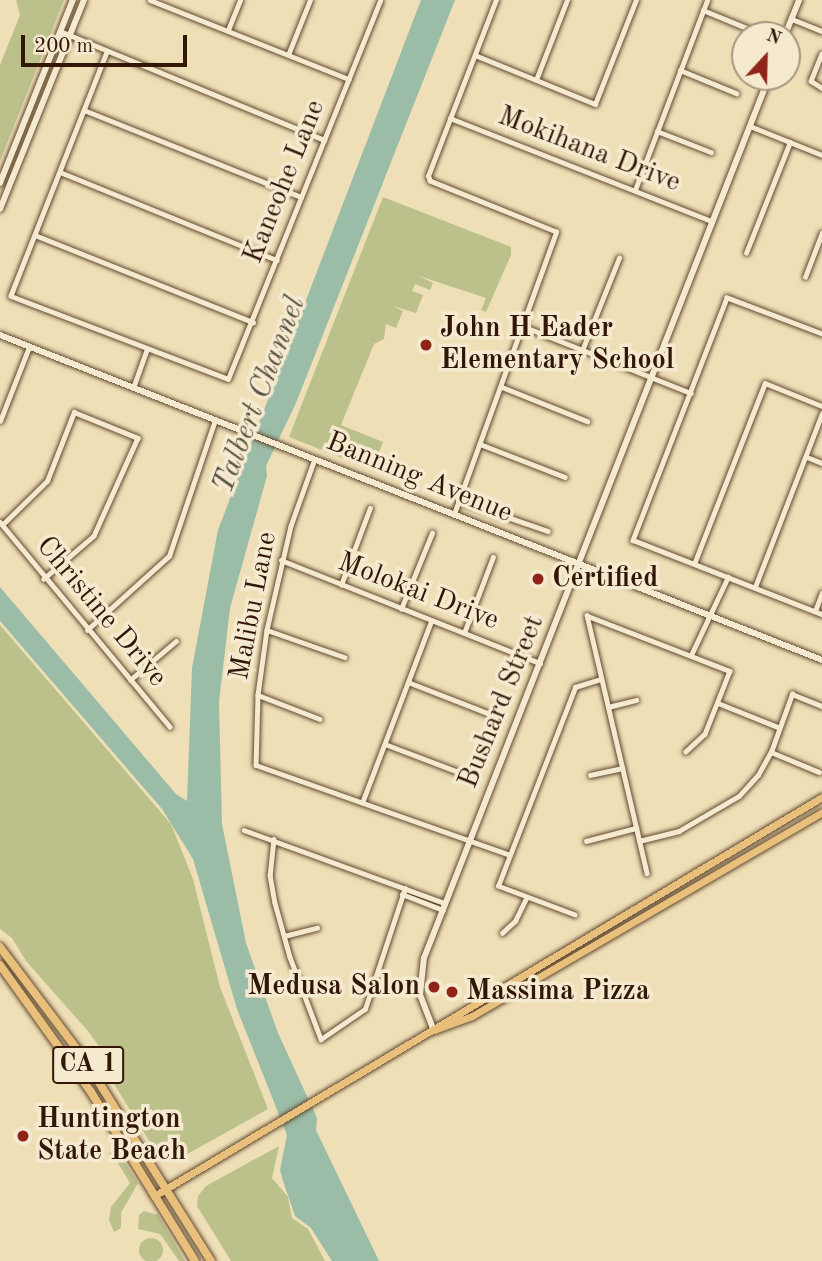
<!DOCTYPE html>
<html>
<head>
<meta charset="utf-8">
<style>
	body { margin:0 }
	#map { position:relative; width:822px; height:1261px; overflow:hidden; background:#efdfb6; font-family:"Old Standard TT",serif }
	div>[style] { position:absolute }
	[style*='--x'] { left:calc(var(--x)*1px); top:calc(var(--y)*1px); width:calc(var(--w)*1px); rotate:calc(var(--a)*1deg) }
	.green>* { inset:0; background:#bcc18c }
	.round { border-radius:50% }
	.water>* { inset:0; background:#9bbda8 }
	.roads { filter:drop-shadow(0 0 2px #614932) drop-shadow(0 0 2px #614932) }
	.street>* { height:4.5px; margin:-2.25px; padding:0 2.25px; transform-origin:2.25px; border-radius:2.25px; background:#f5ead0 }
	.secondary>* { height:6px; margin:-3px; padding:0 3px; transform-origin:3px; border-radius:3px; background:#f5ead0 }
	.primary>* { height:7px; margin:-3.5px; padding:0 3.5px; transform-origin:3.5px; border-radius:3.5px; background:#e8c07b }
	.highway>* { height:8px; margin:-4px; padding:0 4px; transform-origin:4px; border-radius:4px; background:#e8c07b }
	.dots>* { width:19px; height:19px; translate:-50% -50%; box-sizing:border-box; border:4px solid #f5ead0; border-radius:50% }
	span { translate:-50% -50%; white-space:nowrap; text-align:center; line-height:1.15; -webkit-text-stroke:7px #f5ead0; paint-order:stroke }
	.shield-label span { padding:2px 5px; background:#f5ead0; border:2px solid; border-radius:5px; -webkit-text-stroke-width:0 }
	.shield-label { font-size:26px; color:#321706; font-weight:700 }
	.street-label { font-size:28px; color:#321706 }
	.poi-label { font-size:28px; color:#321706; font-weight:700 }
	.left { translate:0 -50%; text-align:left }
	.right { translate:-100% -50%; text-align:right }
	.water-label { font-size:30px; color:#57513f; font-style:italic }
	.north { position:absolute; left:731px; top:21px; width:70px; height:70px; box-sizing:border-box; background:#f5ead0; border:2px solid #a7967f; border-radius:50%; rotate:22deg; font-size:19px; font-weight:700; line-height:28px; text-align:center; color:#321706 }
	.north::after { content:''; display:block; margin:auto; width:24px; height:32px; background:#8f2418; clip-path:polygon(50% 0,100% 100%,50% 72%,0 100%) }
	.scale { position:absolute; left:21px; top:35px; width:166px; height:32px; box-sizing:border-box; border:4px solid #321706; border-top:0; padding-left:9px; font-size:21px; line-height:24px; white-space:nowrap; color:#321706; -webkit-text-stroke:5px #f5ead0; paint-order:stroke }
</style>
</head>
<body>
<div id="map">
	<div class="green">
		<div style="clip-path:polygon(16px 0,64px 0,0 161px,0 65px,20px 15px)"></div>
		<div style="clip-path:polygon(383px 197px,511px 247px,511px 255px,486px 312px,481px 310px,486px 298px,419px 276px,433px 283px,430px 290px,415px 284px,412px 291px,423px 295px,416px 313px,393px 306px,403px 311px,396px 328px,386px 324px,384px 339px,374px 344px,341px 425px,383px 442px,372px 470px,289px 437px)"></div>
		<div style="clip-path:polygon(0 625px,171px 824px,193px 879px,220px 987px,268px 1109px,173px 1162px,161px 1160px,114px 1084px,102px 1050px,87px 1030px,26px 961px,12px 938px,0 929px)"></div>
		<div style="clip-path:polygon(279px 1146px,272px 1178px,288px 1197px,292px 1218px,308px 1229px,325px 1261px,231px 1261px,197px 1206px,198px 1196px,206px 1186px)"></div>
		<div style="clip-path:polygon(115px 1147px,138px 1183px,121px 1213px,121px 1228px,114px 1232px,109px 1220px,111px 1207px,130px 1183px,114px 1157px,107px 1156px)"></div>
		<div style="clip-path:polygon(144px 1211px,158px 1215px,185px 1261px,179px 1261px,160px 1234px,138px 1229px,139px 1215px)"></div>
		<div class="round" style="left:139px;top:1238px;width:24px;height:24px"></div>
	</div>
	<div class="water">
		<div style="clip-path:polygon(421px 0,455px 0,296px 403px,266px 466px,267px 476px,230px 608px,219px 702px,222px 824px,246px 943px,278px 1033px,317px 1118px,316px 1130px,379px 1261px,332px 1261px,311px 1228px,295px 1216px,283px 1181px,280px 1170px,287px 1135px,237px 1009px,193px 859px,162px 809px,0 621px,0 587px,176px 794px,187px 801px,192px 668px,218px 530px)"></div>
	</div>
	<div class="roads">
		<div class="street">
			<div style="--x:150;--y:0;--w:214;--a:21.7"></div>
			<div style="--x:703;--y:10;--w:61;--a:22.3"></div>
			<div style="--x:792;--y:19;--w:32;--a:22"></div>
			<div style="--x:228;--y:30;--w:32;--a:-68"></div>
			<div style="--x:60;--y:31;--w:286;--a:22.4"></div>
			<div style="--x:107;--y:52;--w:262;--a:111.5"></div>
			<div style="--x:11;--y:296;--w:232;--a:20.9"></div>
			<div style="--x:228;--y:379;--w:408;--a:-68.1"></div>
			<div style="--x:822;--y:54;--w:29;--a:112"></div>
			<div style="--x:811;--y:81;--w:13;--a:32"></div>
			<div style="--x:288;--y:55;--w:59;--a:-68.2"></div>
			<div style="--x:475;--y:55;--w:130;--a:22.2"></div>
			<div style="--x:595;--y:104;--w:112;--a:-68.5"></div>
			<div style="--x:680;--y:70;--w:61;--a:22.3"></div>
			<div style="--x:536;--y:80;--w:86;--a:-68.8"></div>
			<div style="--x:84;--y:110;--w:234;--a:21.8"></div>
			<div style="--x:450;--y:118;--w:282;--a:21.5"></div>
			<div style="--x:750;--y:126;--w:78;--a:21.9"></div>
			<div style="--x:657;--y:131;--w:58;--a:21.3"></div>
			<div style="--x:60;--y:172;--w:234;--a:22.1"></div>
			<div style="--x:635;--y:190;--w:203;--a:-69.2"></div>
			<div style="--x:35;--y:235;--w:235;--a:21.8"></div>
			<div style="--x:746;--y:253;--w:119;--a:-68.4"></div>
			<div style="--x:805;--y:277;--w:47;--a:-68.9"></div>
			<div style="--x:520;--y:325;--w:184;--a:21.7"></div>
			<div style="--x:822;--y:334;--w:102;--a:-159.2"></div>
			<div style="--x:727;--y:298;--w:260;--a:111.2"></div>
			<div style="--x:633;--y:540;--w:203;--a:21.4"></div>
			<div style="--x:583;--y:348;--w:97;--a:-68.2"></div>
			<div style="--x:502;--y:387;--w:92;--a:21.8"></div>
			<div style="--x:133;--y:388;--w:41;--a:-70.3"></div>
			<div style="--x:0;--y:421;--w:79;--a:-68.6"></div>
			<div style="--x:480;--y:444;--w:91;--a:21.2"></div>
			<div style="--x:807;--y:457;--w:16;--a:22"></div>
			<div style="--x:315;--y:459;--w:71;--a:109.7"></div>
			<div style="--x:291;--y:526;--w:107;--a:103"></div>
			<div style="--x:267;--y:630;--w:66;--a:97.9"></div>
			<div style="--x:258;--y:695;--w:70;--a:91.6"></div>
			<div style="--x:256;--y:765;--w:269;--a:19.5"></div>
			<div style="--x:458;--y:500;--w:95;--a:19"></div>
			<div style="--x:454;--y:514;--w:300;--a:-70.1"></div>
			<div style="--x:556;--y:232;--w:136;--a:-158"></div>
			<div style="--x:430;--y:181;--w:5;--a:-112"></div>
			<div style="--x:428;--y:176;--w:189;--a:-68.9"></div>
			<div style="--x:0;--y:522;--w:266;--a:50.3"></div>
			<div style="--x:2;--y:525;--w:63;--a:-44.4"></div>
			<div style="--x:47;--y:481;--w:74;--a:-68.6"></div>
			<div style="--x:74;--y:412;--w:69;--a:22.1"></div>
			<div style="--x:138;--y:438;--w:107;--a:114.2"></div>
			<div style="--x:94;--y:536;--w:66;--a:139.3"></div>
			<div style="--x:281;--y:560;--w:279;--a:21.7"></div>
			<div style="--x:694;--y:564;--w:194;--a:-68.6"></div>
			<div style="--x:765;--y:383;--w:61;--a:22"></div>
			<div style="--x:341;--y:585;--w:82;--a:-69.4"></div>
			<div style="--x:755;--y:587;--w:186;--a:-68.9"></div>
			<div style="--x:401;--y:609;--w:82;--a:-67.8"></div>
			<div style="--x:815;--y:611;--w:19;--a:-69"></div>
			<div style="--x:587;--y:615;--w:265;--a:76.9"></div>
			<div style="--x:588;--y:616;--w:152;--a:21.2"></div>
			<div style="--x:730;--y:671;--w:68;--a:111.6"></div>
			<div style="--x:705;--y:734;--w:26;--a:137"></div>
			<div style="--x:87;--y:630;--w:110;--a:-42.1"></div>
			<div style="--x:169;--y:556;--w:144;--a:-71.3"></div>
			<div style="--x:267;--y:630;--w:82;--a:19.3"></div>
			<div style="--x:464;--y:633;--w:81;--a:-69.1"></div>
			<div style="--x:692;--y:653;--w:84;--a:-64.7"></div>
			<div style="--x:130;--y:680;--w:60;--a:-40.3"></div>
			<div style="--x:408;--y:682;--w:88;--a:21.3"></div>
			<div style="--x:258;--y:695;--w:66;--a:21.2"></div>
			<div style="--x:718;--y:703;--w:65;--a:21.8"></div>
			<div style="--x:608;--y:707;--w:29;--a:-14"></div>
			<div style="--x:385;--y:744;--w:87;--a:20.9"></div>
			<div style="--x:771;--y:752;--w:52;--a:22.6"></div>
			<div style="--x:590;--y:775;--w:33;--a:-12"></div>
			<div style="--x:362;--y:803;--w:195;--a:-69.2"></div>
			<div style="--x:244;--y:830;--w:214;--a:20"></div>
			<div style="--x:274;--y:839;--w:36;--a:96"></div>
			<div style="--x:270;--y:875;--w:28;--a:80"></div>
			<div style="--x:275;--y:903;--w:56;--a:74.5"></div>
			<div style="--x:290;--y:957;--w:88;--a:69.3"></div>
			<div style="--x:321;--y:1039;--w:53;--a:-34.3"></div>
			<div style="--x:365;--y:1009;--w:127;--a:-71.7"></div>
			<div style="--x:586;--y:841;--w:52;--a:-14.6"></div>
			<div style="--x:639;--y:841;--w:41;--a:-14"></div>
			<div style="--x:679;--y:831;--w:69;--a:-30.3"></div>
			<div style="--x:739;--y:796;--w:28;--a:-48"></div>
			<div style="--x:758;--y:775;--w:26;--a:-61"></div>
			<div style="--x:771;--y:752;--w:62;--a:-70.1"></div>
			<div style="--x:792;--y:694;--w:32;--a:22"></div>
			<div style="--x:402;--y:894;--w:44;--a:21.3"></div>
			<div style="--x:575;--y:915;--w:82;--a:-159.4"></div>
			<div style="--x:498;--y:886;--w:213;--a:-68.8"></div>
			<div style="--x:575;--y:687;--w:27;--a:-17"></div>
			<div style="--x:502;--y:933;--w:18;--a:-43"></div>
			<div style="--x:515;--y:921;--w:25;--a:-64"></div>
			<div style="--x:284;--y:936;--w:34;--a:-14"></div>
		</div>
		<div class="secondary">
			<div style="--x:785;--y:35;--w:38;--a:-68"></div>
			<div style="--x:0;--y:183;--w:197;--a:-68.3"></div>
			<div style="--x:0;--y:209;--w:225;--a:-68.1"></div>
			<div style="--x:0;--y:335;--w:884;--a:21.57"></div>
			<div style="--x:434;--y:1031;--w:39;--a:-111"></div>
			<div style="--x:420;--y:995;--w:37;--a:-84"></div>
			<div style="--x:424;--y:958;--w:946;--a:-68.61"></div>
		</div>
		<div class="primary">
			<div style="--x:434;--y:1030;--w:40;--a:-20.2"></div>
			<div style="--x:472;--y:1016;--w:405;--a:-30.2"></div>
			<div style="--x:154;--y:1196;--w:778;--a:-30.85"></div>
		</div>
		<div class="highway">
			<div style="--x:0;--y:947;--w:138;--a:53"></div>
			<div style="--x:83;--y:1057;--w:241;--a:57.9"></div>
			<div style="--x:0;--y:965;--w:156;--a:54.4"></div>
			<div style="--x:91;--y:1092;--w:198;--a:58.4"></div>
		</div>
	</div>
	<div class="dots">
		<div style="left:426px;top:345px;background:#8f2418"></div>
		<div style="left:538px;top:579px;background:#8f2418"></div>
		<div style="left:434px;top:987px;background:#8f2418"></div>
		<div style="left:452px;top:992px;background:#8f2418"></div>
		<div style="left:23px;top:1136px;background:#8f2418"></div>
	</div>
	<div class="shield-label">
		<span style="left:88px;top:1065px">CA 1</span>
	</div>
	<div class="street-label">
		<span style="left:589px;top:150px;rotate:21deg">Mokihana Drive</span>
		<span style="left:285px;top:182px;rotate:-68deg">Kaneohe Lane</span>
		<span style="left:419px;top:478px;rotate:22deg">Banning Avenue</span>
		<span style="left:418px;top:592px;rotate:21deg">Molokai Drive</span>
		<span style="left:254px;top:606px;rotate:-79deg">Malibu Lane</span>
		<span style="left:101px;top:612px;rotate:50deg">Christine Drive</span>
		<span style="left:502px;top:702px;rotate:-68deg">Bushard Street</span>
	</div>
	<div class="poi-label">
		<span class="left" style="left:440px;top:345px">John H Eader<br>Elementary School</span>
		<span class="left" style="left:552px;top:579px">Certified</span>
		<span class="right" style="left:420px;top:987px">Medusa Salon</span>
		<span class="left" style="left:466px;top:992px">Massima Pizza</span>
		<span class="left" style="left:37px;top:1136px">Huntington<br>State Beach</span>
	</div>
	<div class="water-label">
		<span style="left:260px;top:395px;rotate:-69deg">Talbert Channel</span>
	</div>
	<div class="north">N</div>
	<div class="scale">200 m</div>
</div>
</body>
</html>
